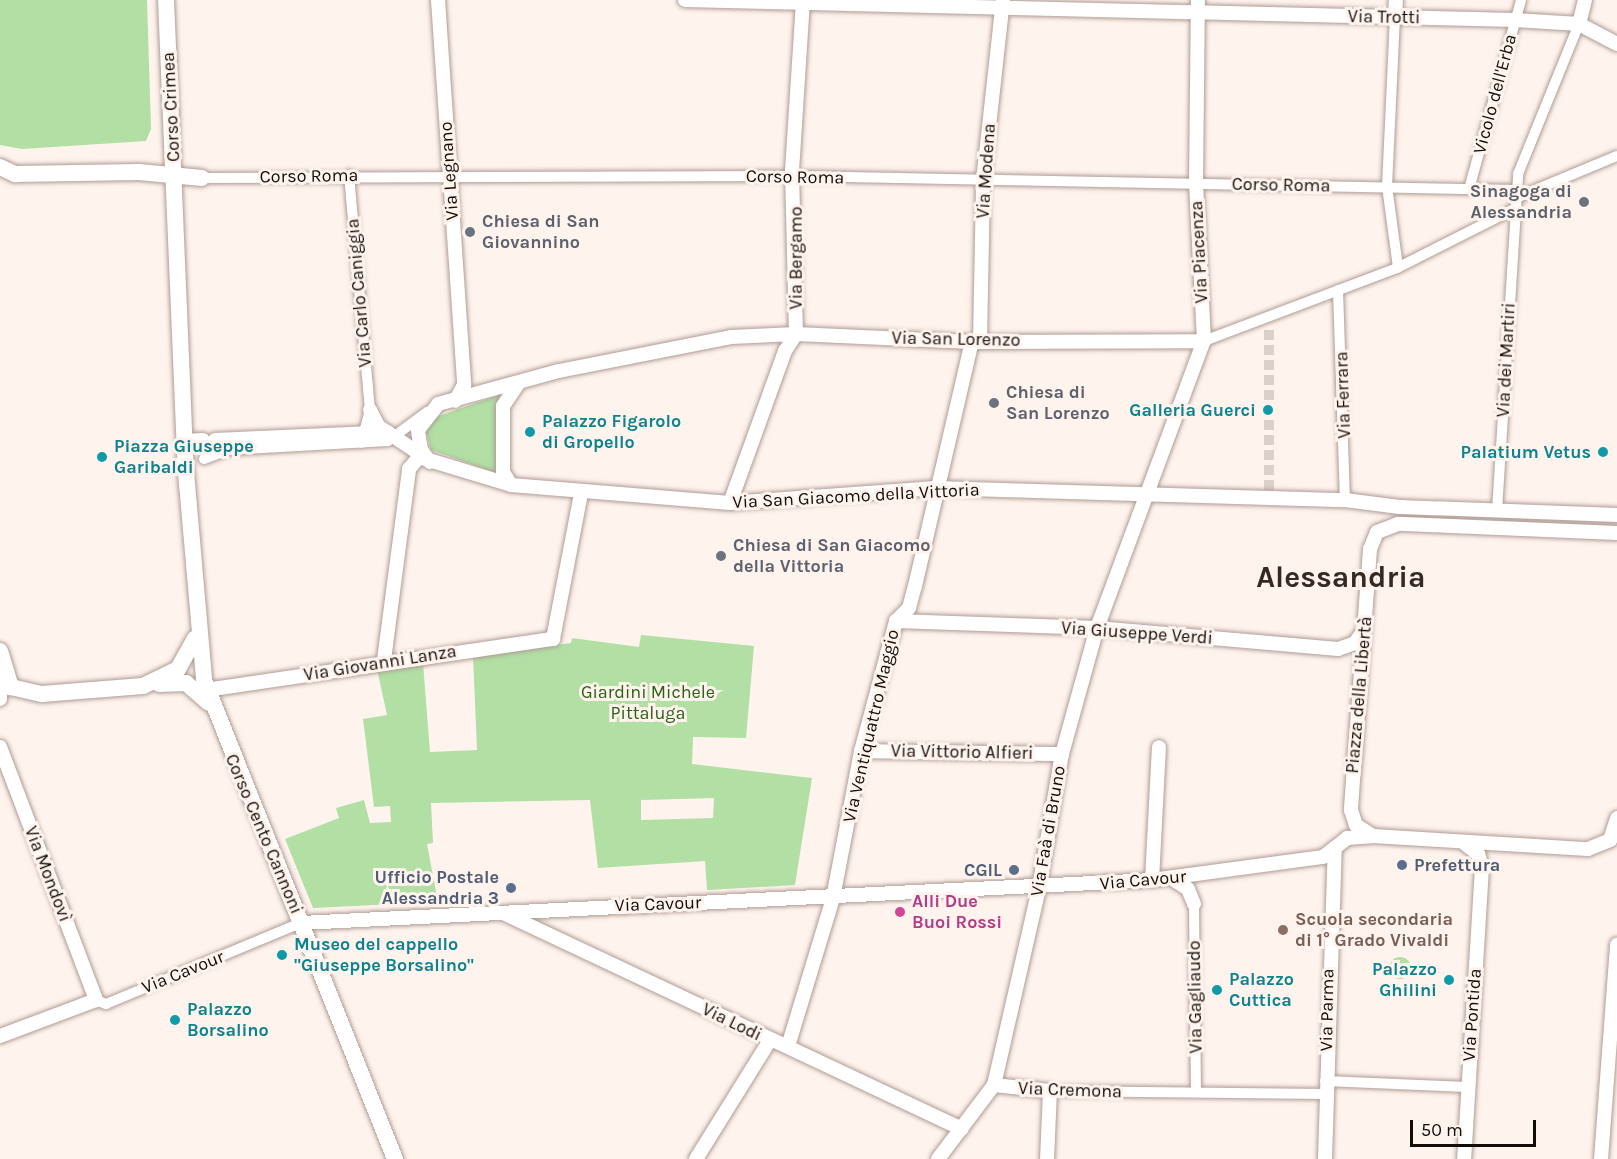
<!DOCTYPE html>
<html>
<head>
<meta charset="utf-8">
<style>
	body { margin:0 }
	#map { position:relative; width:1617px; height:1159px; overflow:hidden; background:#fff3ee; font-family:Karla,sans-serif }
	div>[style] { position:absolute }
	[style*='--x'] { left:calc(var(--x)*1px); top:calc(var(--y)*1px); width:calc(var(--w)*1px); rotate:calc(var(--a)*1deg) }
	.green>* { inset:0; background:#b1dfa4 }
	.round { border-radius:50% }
	.pedestrian-tunnel>* { height:10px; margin-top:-5px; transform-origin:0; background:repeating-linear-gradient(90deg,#dcd0cc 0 10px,transparent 0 15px) }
	.roads { filter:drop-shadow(0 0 2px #af9c95) drop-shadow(0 0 2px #af9c95) }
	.pedestrian>* { height:10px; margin:-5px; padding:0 5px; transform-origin:5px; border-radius:5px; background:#fff }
	.minor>* { height:14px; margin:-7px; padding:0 7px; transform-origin:7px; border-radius:7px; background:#fff }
	.tertiary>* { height:16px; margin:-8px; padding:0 8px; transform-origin:8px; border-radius:8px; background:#fff }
	.dots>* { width:16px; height:16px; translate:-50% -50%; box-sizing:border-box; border:3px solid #fff3ee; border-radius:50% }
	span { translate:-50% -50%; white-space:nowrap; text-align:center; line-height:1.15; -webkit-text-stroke:6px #fff3ee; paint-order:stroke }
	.street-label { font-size:18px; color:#130d0a }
	.worship-label { font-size:18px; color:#5b616d; font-weight:700 }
	.right { translate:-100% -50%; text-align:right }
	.left { translate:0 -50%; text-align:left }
	.culture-label { font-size:18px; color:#0d838f; font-weight:700 }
	.park-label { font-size:18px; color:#296116 }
	.service-label { font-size:18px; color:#4e5e75; font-weight:700 }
	.hotel-label { font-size:18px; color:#b23c85; font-weight:700 }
	.education-label { font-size:18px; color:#785e54; font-weight:700 }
	.town-label { font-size:30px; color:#362822; font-weight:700 }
	.scale { position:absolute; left:1410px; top:1120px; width:126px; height:27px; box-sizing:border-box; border:3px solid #130d0a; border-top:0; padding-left:8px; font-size:18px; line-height:21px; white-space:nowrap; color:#130d0a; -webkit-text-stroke:4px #fff3ee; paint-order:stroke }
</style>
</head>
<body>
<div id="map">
	<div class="green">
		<div style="clip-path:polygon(0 0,147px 0,151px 129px,146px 141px,22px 149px,0 145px)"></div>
		<div style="clip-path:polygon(499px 395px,499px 474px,431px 450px,426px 430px,433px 418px)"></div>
		<div style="clip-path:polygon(evenodd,641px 635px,754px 646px,746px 738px,693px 737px,692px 764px,812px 778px,795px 885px,707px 890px,705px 861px,598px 868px,590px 800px,431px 803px,433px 843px,427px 844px,438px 902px,313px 908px,285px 839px,339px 818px,336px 808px,364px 800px,370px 823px,391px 822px,390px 806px,374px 807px,363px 719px,387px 715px,377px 669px,423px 663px,430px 752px,477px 750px,473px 656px,571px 643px,572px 638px,639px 647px,641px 635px,714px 798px,713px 818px,641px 820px,641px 800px,714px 798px)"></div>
		<div class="round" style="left:1389px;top:957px;width:22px;height:22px"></div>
	</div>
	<div class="pedestrian-tunnel">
		<div style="--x:1269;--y:330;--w:161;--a:90"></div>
	</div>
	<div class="roads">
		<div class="pedestrian">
			<div style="--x:1395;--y:17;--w:169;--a:92.7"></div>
			<div style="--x:1387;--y:186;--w:82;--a:82.3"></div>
			<div style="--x:349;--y:175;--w:236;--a:84.9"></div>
			<div style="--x:370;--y:410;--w:34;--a:105"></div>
			<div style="--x:202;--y:178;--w:593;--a:-0.19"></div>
			<div style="--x:795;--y:176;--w:721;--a:1.11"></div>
			<div style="--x:1469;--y:189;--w:196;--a:-74.6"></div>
			<div style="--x:1516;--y:198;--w:109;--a:-22.6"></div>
			<div style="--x:1338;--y:290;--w:210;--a:88.1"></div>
			<div style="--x:1204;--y:341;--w:206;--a:-20.7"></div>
			<div style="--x:1397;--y:268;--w:131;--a:-26.8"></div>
			<div style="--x:204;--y:459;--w:25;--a:-21"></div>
			<div style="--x:227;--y:450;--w:161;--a:-3.2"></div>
			<div style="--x:388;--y:441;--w:49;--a:-36.6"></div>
			<div style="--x:1497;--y:511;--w:338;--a:-86.4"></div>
			<div style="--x:1518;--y:174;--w:162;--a:-67.9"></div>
			<div style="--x:1194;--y:904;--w:187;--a:89.4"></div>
			<div style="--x:96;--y:1000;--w:11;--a:22"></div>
			<div style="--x:106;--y:1004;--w:211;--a:-22.6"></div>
			<div style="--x:1325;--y:1081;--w:142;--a:2.4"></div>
			<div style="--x:1050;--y:1091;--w:275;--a:0.6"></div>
		</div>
		<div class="minor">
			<div style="--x:438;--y:0;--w:386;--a:86.1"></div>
			<div style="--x:464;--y:385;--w:18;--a:119"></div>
			<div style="--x:685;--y:0;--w:830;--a:1.38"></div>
			<div style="--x:1515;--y:20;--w:64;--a:3.6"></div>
			<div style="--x:1579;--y:24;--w:43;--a:27.8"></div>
			<div style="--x:1395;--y:17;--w:17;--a:-87"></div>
			<div style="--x:1579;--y:24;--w:25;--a:-76"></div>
			<div style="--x:980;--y:342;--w:161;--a:-88.9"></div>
			<div style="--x:983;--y:181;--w:182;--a:-83.7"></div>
			<div style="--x:370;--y:410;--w:18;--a:63"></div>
			<div style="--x:378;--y:426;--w:54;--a:33.7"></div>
			<div style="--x:215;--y:440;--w:173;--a:-2.6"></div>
			<div style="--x:184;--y:441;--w:19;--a:-3"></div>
			<div style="--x:430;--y:462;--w:15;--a:-127"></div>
			<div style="--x:421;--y:450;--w:20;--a:-99"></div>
			<div style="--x:418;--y:430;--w:33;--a:-52"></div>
			<div style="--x:438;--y:404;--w:125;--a:-15.3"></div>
			<div style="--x:559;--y:371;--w:175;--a:-11.2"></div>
			<div style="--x:731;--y:337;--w:65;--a:-2.6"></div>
			<div style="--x:796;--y:334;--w:176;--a:2.6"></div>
			<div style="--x:972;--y:342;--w:232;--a:-0.2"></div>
			<div style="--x:511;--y:485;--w:15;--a:-122"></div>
			<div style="--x:503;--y:472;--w:66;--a:-90"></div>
			<div style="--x:503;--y:406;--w:25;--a:-56"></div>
			<div style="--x:730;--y:503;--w:162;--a:-70.1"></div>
			<div style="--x:785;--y:351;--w:20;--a:-57"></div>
			<div style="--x:796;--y:334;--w:163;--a:-91.4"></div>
			<div style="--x:792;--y:171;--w:171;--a:-86.3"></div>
			<div style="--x:1617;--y:533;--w:219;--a:-177.6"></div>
			<div style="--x:1398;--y:524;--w:22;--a:159"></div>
			<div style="--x:1377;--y:532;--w:18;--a:112"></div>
			<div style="--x:1370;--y:549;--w:262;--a:94.2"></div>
			<div style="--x:1351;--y:810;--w:16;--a:72"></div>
			<div style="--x:1356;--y:825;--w:20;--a:33"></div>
			<div style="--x:1373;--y:836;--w:215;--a:3.5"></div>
			<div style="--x:1588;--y:849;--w:24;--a:-22"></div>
			<div style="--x:1610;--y:840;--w:23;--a:-72"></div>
			<div style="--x:896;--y:621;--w:201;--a:2"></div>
			<div style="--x:1097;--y:628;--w:242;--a:5"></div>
			<div style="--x:1338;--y:649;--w:18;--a:-19"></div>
			<div style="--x:1355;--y:643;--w:16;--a:-55"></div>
			<div style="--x:384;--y:660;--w:193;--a:-82.5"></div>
			<div style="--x:409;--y:469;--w:16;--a:-50"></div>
			<div style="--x:419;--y:457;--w:96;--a:16.9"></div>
			<div style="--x:511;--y:485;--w:220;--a:4.7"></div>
			<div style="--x:730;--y:503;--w:206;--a:-4.2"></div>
			<div style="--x:935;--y:488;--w:410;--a:1.7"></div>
			<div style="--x:1345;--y:500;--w:55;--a:7.3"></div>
			<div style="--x:1400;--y:507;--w:217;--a:2.1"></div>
			<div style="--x:206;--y:690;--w:351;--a:-8.4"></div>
			<div style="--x:553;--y:639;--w:148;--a:-79.1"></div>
			<div style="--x:0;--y:699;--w:31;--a:-88"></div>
			<div style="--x:0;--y:747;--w:271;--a:69.2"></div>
			<div style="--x:96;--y:1000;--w:103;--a:159.4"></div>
			<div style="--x:861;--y:751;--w:201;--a:0.9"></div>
			<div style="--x:1464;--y:843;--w:18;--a:38"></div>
			<div style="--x:1478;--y:854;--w:14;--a:73"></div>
			<div style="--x:1482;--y:867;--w:293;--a:93.5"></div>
			<div style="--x:1171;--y:878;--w:20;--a:33"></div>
			<div style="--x:1188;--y:889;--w:16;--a:68"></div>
			<div style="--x:1152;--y:880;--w:133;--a:-87"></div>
			<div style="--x:503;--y:913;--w:507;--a:25.2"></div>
			<div style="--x:301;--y:923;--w:852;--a:-2.89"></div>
			<div style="--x:1152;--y:880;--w:173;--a:-7.7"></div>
			<div style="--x:1323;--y:857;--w:31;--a:-38"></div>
			<div style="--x:1347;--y:838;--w:28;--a:-4"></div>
			<div style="--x:789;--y:1043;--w:152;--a:-73.1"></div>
			<div style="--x:833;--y:898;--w:150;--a:-79.2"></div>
			<div style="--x:861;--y:751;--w:135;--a:-74.9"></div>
			<div style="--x:896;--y:621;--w:18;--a:-45"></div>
			<div style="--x:909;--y:608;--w:23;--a:-75"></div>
			<div style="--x:915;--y:586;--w:251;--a:-76.9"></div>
			<div style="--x:994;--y:1085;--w:56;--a:6.1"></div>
			<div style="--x:1050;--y:1091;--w:68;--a:92.5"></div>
			<div style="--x:696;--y:1159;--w:140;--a:-58.1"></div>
			<div style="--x:938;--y:1159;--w:93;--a:-52.9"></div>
			<div style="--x:994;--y:1085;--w:202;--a:-77.1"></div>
			<div style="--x:1039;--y:888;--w:136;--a:-80.3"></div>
			<div style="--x:1062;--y:754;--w:131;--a:-74.5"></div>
			<div style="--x:1097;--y:628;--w:306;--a:-69.6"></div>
			<div style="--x:1204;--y:341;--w:157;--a:-92.9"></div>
			<div style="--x:1196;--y:184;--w:184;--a:-89.4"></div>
			<div style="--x:1325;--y:1159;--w:311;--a:-88.2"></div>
			<div style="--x:1601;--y:1159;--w:215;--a:-85.7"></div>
		</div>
		<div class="tertiary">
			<div style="--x:166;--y:0;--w:461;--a:87.6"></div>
			<div style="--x:185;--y:461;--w:220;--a:85"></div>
			<div style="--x:204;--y:680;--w:516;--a:68.26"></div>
			<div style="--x:0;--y:167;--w:17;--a:25"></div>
			<div style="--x:15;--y:174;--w:124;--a:-0.9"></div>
			<div style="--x:139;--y:172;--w:63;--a:5.4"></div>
			<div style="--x:0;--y:651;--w:38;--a:73"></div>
			<div style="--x:11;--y:687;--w:32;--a:13"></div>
			<div style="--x:42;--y:694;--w:101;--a:-4.5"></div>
			<div style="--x:143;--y:686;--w:39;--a:-26"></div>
			<div style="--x:178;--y:669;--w:35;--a:-61"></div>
			<div style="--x:159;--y:684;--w:27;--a:-2"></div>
			<div style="--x:186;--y:683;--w:30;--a:41"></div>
		</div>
	</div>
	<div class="dots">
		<div style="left:1584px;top:202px;background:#6b7280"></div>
		<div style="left:470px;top:232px;background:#6b7280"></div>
		<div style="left:994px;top:403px;background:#6b7280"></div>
		<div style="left:1268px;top:410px;background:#0f9aa8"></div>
		<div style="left:530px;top:432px;background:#0f9aa8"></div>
		<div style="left:1603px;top:452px;background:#0f9aa8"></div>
		<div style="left:102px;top:457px;background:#0f9aa8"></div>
		<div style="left:721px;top:556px;background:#6b7280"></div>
		<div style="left:1402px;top:865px;background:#5c6f8a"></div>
		<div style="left:1014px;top:870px;background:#5c6f8a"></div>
		<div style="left:511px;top:888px;background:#5c6f8a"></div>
		<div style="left:900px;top:912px;background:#d1479c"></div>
		<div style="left:1283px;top:930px;background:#8d6e63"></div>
		<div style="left:282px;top:955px;background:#0f9aa8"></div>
		<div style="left:1449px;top:980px;background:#0f9aa8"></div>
		<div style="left:1217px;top:990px;background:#0f9aa8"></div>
		<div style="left:175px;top:1020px;background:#0f9aa8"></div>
	</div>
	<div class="street-label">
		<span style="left:1384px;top:17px;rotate:1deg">Via Trotti</span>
		<span style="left:1495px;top:94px;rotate:-75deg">Vicolo dell'Erba</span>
		<span style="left:171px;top:107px;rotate:-93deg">Corso Crimea</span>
		<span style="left:449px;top:171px;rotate:-94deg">Via Legnano</span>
		<span style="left:986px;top:171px;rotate:-86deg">Via Modena</span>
		<span style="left:309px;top:176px;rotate:-1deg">Corso Roma</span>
		<span style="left:795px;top:177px;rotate:1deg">Corso Roma</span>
		<span style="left:1281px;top:185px;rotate:1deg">Corso Roma</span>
		<span style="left:1199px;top:252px;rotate:-93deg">Via Piacenza</span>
		<span style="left:796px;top:258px;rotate:-90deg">Via Bergamo</span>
		<span style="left:359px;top:293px;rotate:-95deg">Via Carlo Caniggia</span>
		<span style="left:956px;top:339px;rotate:1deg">Via San Lorenzo</span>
		<span style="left:1506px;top:360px;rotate:-87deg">Via dei Martiri</span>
		<span style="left:1343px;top:395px;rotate:-92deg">Via Ferrara</span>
		<span style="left:856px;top:496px;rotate:-3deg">Via San Giacomo della Vittoria</span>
		<span style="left:1137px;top:633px;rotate:4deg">Via Giuseppe Verdi</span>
		<span style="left:380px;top:663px;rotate:-9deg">Via Giovanni Lanza</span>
		<span style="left:1359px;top:695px;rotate:-85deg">Piazza della Libertà</span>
		<span style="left:871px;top:726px;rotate:-77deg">Via Ventiquattro Maggio</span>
		<span style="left:962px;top:752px;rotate:1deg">Via Vittorio Alfieri</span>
		<span style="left:1048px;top:831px;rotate:-80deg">Via Faà di Bruno</span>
		<span style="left:264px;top:834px;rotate:67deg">Corso Cento Cannoni</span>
		<span style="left:48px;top:874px;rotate:69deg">Via Mondovì</span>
		<span style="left:1143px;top:880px;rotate:-5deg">Via Cavour</span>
		<span style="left:658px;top:904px;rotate:-2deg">Via Cavour</span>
		<span style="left:183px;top:972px;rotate:-22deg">Via Cavour</span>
		<span style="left:1195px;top:997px;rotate:-91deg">Via Gagliaudo</span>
		<span style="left:1327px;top:1010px;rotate:-89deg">Via Parma</span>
		<span style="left:1472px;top:1015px;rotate:-86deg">Via Pontida</span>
		<span style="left:732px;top:1022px;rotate:26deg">Via Lodi</span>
		<span style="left:1070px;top:1090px;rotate:2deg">Via Cremona</span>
	</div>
	<div class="worship-label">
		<span class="right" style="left:1572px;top:202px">Sinagoga di<br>Alessandria</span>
		<span class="left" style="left:482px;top:232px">Chiesa di San<br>Giovannino</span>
		<span class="left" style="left:1006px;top:403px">Chiesa di<br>San Lorenzo</span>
		<span class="left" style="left:733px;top:556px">Chiesa di San Giacomo<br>della Vittoria</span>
	</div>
	<div class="culture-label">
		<span class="right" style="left:1256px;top:410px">Galleria Guerci</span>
		<span class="left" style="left:542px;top:432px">Palazzo Figarolo<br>di Gropello</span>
		<span class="left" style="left:114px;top:457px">Piazza Giuseppe<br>Garibaldi</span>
		<span class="right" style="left:1591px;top:452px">Palatium Vetus</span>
		<span class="left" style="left:294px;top:955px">Museo del cappello<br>"Giuseppe Borsalino"</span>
		<span class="right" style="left:1437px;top:980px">Palazzo<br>Ghilini</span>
		<span class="left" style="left:1229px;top:990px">Palazzo<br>Cuttica</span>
		<span class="left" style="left:187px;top:1020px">Palazzo<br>Borsalino</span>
	</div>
	<div class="park-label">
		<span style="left:648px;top:703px">Giardini Michele<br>Pittaluga</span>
	</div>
	<div class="service-label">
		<span class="left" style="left:1414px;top:865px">Prefettura</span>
		<span class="right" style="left:1002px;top:870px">CGIL</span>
		<span class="right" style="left:499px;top:888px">Ufficio Postale<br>Alessandria 3</span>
	</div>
	<div class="hotel-label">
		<span class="left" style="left:912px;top:912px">Alli Due<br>Buoi Rossi</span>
	</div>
	<div class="education-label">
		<span class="left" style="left:1295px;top:930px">Scuola secondaria<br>di 1° Grado Vivaldi</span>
	</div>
	<div class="town-label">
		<span style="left:1341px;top:577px">Alessandria</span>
	</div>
	<div class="scale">50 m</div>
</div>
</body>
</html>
